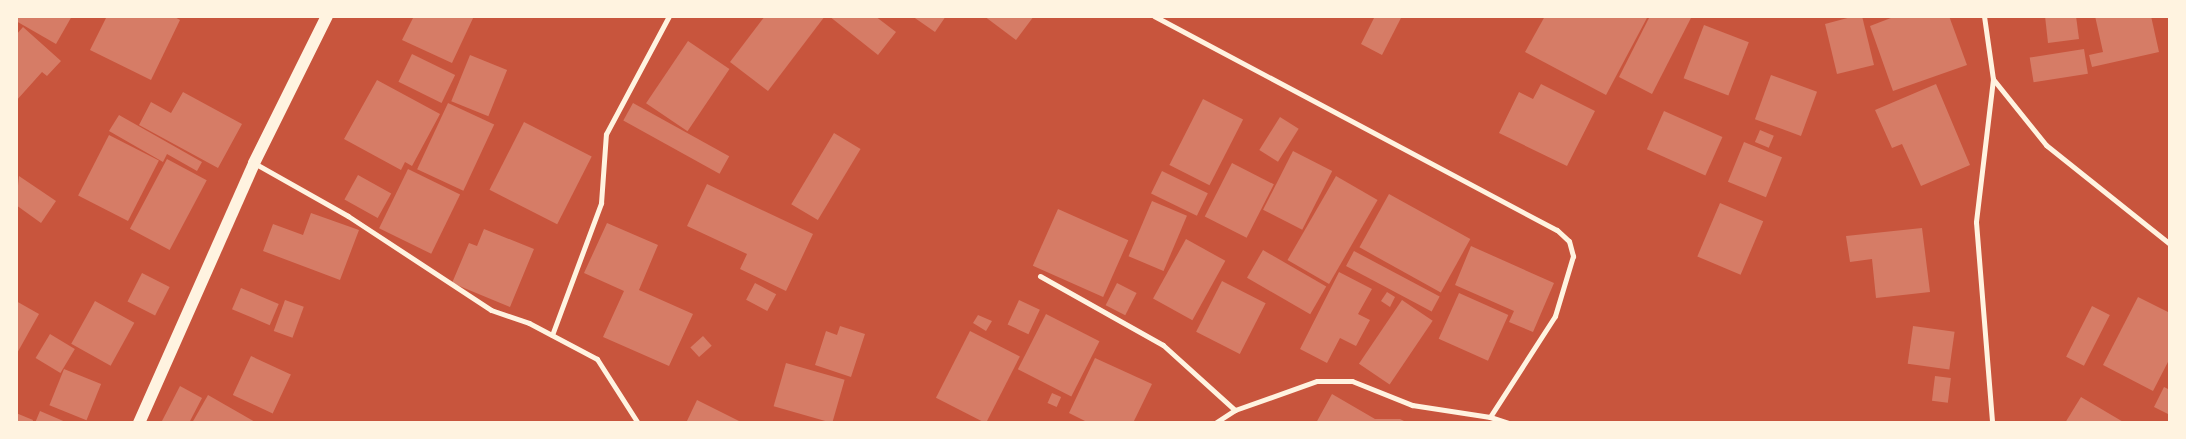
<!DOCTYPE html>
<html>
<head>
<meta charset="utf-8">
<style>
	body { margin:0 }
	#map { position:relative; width:2186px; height:439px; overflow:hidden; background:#c8553d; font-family:Karla,sans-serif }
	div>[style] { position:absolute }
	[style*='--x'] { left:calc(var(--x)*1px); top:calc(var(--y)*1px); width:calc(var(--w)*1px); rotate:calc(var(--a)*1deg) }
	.building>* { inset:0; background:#d67c66; transform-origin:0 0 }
	.minor>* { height:5px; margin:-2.5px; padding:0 2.5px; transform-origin:2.5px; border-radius:2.5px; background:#fff3e0 }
	.primary>* { height:12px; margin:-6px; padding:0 6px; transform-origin:6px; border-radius:6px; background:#fff3e0 }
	span { translate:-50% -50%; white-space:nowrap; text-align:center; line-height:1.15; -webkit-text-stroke:4px #fff3e0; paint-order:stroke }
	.frame { position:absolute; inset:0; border:18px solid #fff3e0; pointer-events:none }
</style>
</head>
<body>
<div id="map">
	<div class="building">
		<div style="clip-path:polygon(16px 16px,72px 16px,56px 44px,16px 21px)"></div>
		<div style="clip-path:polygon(107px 16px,173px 16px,180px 20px,151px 80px,90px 50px)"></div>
		<div style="clip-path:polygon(414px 16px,474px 16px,452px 63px,402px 40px)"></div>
		<div style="clip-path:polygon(765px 16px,825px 16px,768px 91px,730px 62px)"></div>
		<div style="clip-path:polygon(829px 16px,875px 16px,896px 32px,878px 55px)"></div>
		<div style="clip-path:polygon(912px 16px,946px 16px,935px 32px)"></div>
		<div style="clip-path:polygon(984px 16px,1034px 16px,1016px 40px)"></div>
		<div style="clip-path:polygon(1375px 16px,1402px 16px,1382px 55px,1361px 44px)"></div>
		<div style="clip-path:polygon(1545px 16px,1648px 16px,1606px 95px,1525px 52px)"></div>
		<div style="clip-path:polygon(1650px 16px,1692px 16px,1652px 94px,1619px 77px)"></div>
		<div style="clip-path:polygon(1855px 16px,1862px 16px,1874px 65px,1837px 74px,1825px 24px)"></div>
		<div style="clip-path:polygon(1896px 16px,1949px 16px,1967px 65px,1893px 91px,1870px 26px)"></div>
		<div style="clip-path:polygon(2045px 16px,2076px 16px,2079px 39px,2048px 43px)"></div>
		<div style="clip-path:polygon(2095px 16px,2151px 16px,2159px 52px,2092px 67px,2089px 55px,2103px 52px)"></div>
		<div style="left:1704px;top:25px;width:48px;height:57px;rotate:21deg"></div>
		<div style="clip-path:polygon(23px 27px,61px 61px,47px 76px,42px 72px,16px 101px,16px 35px)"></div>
		<div style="left:688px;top:41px;width:50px;height:75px;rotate:34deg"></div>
		<div style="left:2084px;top:49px;width:25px;height:55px;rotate:81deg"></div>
		<div style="left:412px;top:54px;width:48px;height:31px;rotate:26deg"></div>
		<div style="left:470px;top:55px;width:40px;height:50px;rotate:22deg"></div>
		<div style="left:1771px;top:75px;width:49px;height:47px;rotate:20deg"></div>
		<div style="clip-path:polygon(377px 80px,440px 114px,412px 166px,405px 162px,401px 170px,344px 139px)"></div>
		<div style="clip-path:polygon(1541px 84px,1595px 111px,1567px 166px,1499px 133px,1519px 92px,1533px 99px)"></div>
		<div style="clip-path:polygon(1936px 84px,1970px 165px,1921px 186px,1902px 144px,1892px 148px,1875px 110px)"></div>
		<div style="clip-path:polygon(183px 92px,242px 124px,218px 168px,139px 125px,151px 102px,171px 113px)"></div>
		<div style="left:1203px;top:99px;width:45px;height:74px;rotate:27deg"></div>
		<div style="left:448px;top:103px;width:51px;height:73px;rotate:25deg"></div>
		<div style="left:633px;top:103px;width:110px;height:20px;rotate:29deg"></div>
		<div style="left:1664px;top:111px;width:64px;height:42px;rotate:24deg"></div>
		<div style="clip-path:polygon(119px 115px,202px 162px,197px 171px,167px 154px,163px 162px,109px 131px)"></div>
		<div style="left:1280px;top:117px;width:22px;height:39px;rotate:32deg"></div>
		<div style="left:524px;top:122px;width:76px;height:76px;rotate:27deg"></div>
		<div style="left:1760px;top:130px;width:15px;height:13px;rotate:23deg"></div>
		<div style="left:834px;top:133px;width:31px;height:83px;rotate:31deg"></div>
		<div style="left:109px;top:135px;width:56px;height:68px;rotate:27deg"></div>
		<div style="left:1744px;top:142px;width:41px;height:43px;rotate:22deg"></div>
		<div style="left:1293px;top:151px;width:44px;height:66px;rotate:27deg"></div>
		<div style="left:167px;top:159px;width:45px;height:79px;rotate:28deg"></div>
		<div style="left:1232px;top:163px;width:47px;height:60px;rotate:27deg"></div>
		<div style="left:408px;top:169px;width:58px;height:66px;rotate:26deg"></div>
		<div style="left:1162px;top:171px;width:51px;height:25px;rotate:26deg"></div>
		<div style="left:358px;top:175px;width:38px;height:28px;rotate:29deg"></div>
		<div style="clip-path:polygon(19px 176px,56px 201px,41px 223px,16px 205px)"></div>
		<div style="left:1336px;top:176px;width:48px;height:97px;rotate:30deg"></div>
		<div style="clip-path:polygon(707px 184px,813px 234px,786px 291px,740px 269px,747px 254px,687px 226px)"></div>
		<div style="left:1389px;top:194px;width:93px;height:61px;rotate:29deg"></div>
		<div style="left:1152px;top:201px;width:38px;height:60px;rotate:23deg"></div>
		<div style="left:1720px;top:203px;width:47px;height:58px;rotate:23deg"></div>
		<div style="left:1058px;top:209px;width:77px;height:62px;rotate:24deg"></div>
		<div style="clip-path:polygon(311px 213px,359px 230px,340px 280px,263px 251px,273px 224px,303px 235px)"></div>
		<div style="clip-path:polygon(607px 223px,658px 245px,639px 290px,693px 314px,669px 366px,603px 337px,624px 291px,584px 273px)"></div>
		<div style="clip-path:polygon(1922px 228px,1930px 292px,1876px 298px,1872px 259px,1850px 262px,1846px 236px)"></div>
		<div style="clip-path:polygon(484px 229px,534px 249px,510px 307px,452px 283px,469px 243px,477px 246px)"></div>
		<div style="left:1186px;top:239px;width:45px;height:68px;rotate:29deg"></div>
		<div style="clip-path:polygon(1471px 246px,1554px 283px,1533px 332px,1509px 322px,1514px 311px,1455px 285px)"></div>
		<div style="left:1263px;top:250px;width:73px;height:32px;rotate:30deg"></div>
		<div style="left:1354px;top:251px;width:97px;height:17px;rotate:28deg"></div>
		<div style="clip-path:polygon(1339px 272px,1372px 289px,1358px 314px,1370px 320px,1356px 346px,1340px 338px,1327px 363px,1300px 349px)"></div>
		<div style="left:142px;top:273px;width:31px;height:32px;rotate:27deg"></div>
		<div style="left:1222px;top:281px;width:49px;height:57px;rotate:27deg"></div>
		<div style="left:755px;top:283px;width:24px;height:19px;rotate:28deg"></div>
		<div style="left:1117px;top:283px;width:22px;height:25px;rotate:27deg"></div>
		<div style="left:241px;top:288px;width:41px;height:23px;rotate:23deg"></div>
		<div style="clip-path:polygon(1387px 292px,1395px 297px,1390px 307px,1381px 301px)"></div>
		<div style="left:1459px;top:293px;width:54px;height:50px;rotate:24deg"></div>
		<div style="clip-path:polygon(2138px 297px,2170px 313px,2170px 358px,2153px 391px,2103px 365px)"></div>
		<div style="left:285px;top:300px;width:20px;height:33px;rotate:20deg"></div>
		<div style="left:1019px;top:300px;width:23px;height:27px;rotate:25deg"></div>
		<div style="left:1402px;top:300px;width:37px;height:77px;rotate:34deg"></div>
		<div style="clip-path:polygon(16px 301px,39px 314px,16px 355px)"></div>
		<div style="left:95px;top:301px;width:45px;height:49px;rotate:29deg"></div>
		<div style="left:2092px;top:306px;width:20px;height:57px;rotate:27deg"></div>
		<div style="left:1046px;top:314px;width:60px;height:62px;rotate:27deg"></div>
		<div style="clip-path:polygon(978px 315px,992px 321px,986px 331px,973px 323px)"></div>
		<div style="clip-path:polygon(840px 326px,865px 334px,851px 377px,815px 365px,826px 331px,837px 335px)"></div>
		<div style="left:1913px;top:326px;width:42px;height:38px;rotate:8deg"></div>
		<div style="left:970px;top:331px;width:56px;height:75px;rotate:27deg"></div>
		<div style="left:50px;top:334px;width:29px;height:28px;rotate:31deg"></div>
		<div style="left:703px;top:336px;width:13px;height:17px;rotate:48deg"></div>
		<div style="left:251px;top:356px;width:44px;height:43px;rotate:25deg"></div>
		<div style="clip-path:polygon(1095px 358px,1152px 384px,1133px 423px,1089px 423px,1069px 413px)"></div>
		<div style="left:786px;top:363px;width:61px;height:45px;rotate:16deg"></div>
		<div style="left:64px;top:369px;width:40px;height:39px;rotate:22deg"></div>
		<div style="left:1935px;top:376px;width:16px;height:25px;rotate:7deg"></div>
		<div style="clip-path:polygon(180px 386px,202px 398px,189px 423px,166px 423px,162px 421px)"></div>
		<div style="clip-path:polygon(2164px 387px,2170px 390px,2170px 415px,2154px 407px)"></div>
		<div style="left:1052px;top:393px;width:10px;height:11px;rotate:24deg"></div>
		<div style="clip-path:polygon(1332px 394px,1375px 419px,1400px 419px,1408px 423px,1316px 423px)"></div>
		<div style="clip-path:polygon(208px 395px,257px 423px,192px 423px)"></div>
		<div style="clip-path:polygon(2081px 397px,2125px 423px,2065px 423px)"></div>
		<div style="clip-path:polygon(697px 400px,743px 423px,686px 423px)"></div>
		<div style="clip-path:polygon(40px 411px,68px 423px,35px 423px)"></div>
		<div style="clip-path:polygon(16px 413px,33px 420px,32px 423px,16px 423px)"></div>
	</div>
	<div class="minor">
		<div style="--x:1154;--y:16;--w:456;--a:28"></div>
		<div style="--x:1557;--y:230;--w:16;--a:43"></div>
		<div style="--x:1569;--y:241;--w:16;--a:75"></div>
		<div style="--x:1573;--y:256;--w:63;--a:106.7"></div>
		<div style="--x:1555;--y:316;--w:120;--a:122.8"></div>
		<div style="--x:1490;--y:417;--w:20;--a:18"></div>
		<div style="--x:1984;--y:16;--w:64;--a:81.9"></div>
		<div style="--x:1993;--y:79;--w:144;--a:96.8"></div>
		<div style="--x:1976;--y:222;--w:202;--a:85.4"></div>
		<div style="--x:1993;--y:79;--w:85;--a:51.2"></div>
		<div style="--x:2046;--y:145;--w:159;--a:38.6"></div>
		<div style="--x:254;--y:163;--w:108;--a:29.4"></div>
		<div style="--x:348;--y:216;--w:171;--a:33.3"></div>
		<div style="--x:491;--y:310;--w:40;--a:18.9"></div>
		<div style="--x:529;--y:323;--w:77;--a:27.9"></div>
		<div style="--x:597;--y:359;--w:76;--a:57.4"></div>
		<div style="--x:1040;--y:276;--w:141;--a:29.3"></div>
		<div style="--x:1163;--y:345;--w:97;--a:42.1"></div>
		<div style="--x:552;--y:335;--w:141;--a:-69.6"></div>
		<div style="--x:601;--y:203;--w:69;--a:-85.9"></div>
		<div style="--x:606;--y:134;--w:134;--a:-61.9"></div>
		<div style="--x:1215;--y:423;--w:24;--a:-33"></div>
		<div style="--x:1235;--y:410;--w:87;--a:-19.5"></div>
		<div style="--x:1317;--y:381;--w:35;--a:0"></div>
		<div style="--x:1352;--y:381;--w:65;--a:21.8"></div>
		<div style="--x:1412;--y:405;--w:79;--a:8.7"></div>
	</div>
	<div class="primary">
		<div style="--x:139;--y:423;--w:284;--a:-66.1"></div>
		<div style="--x:254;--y:163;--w:164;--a:-63.6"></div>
	</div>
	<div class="frame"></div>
</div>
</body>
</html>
